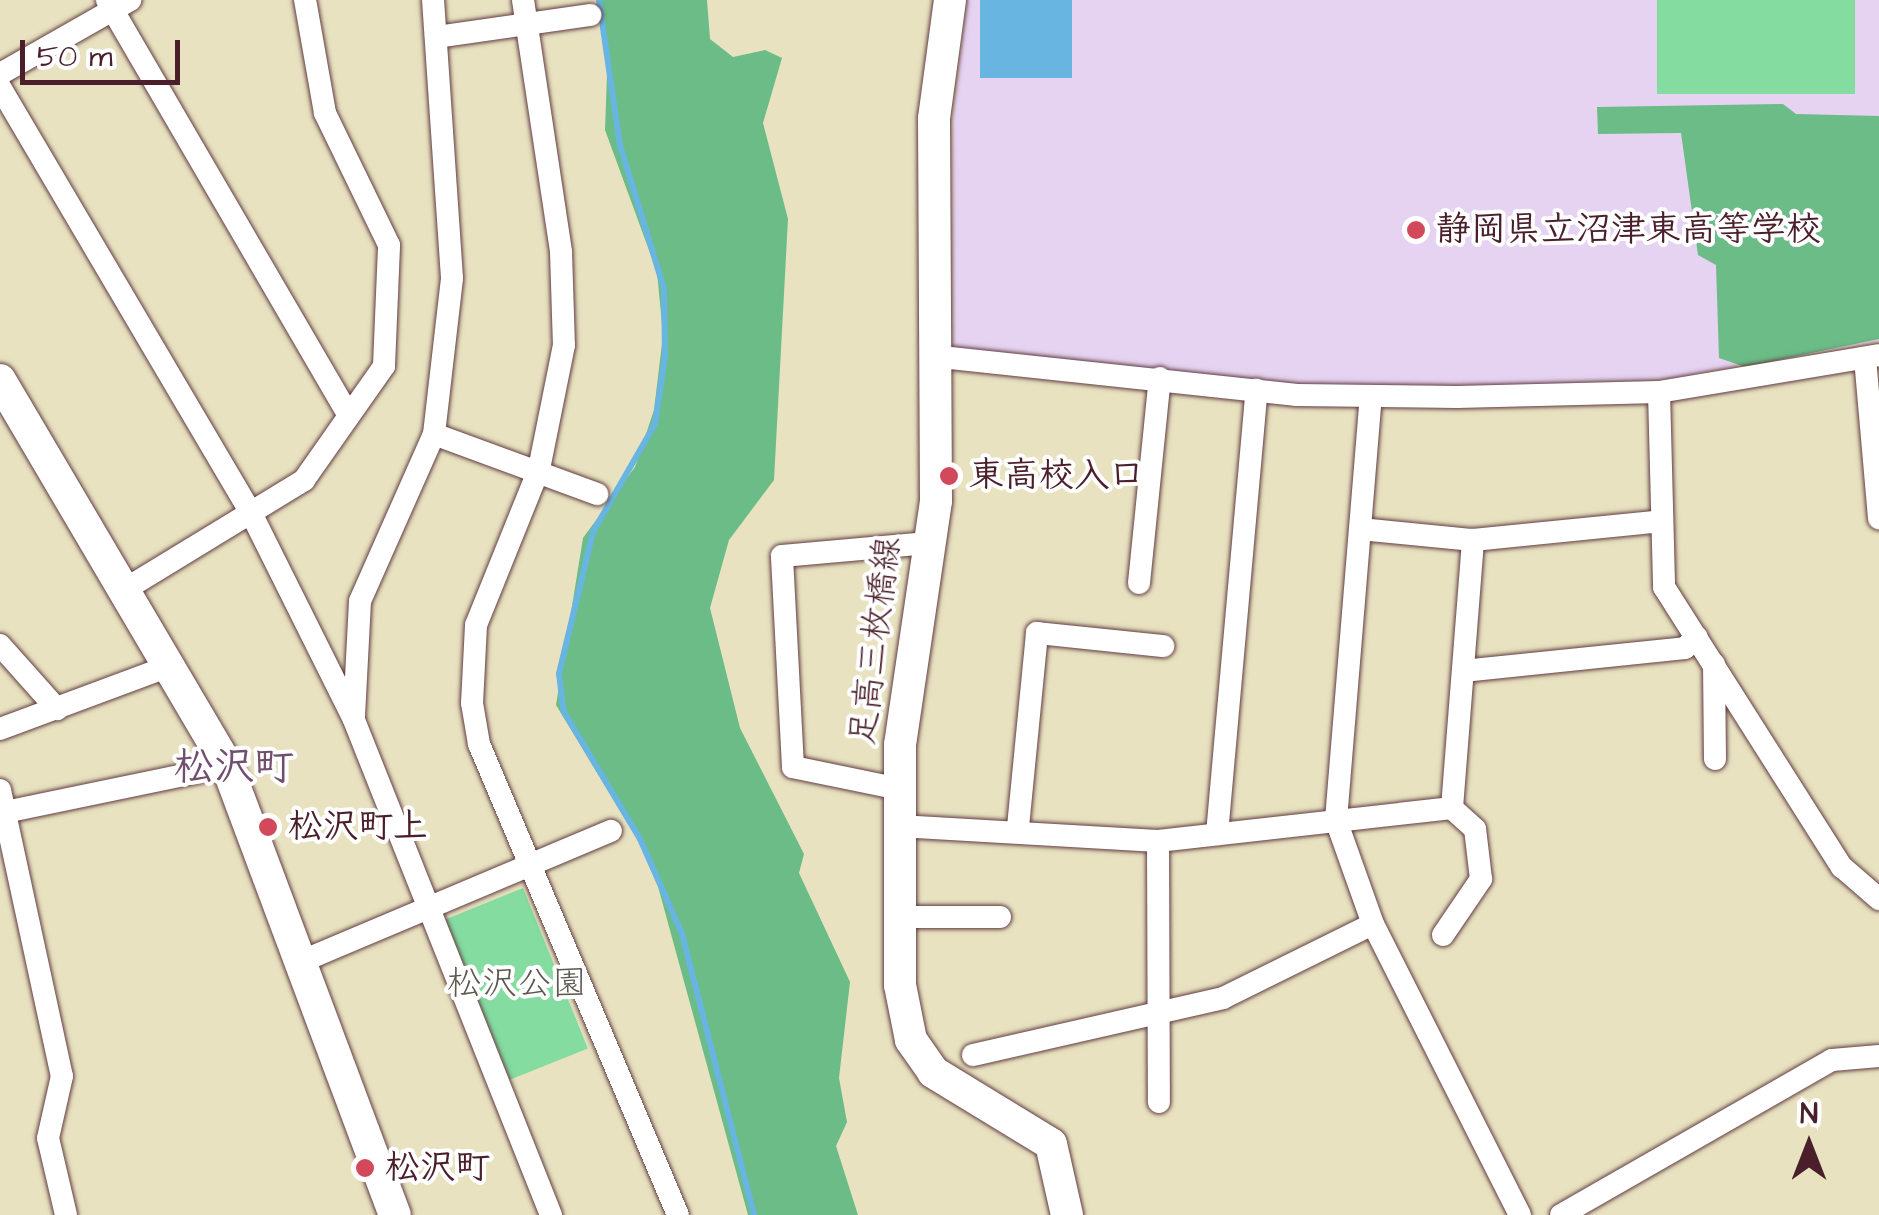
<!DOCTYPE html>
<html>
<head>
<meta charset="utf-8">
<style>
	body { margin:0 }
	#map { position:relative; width:1879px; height:1215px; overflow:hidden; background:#e8e2c0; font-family:"Architects Daughter","Klee One",sans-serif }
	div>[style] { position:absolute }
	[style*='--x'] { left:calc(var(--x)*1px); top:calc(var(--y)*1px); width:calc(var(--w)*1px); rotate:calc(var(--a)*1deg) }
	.built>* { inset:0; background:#e5d3f1 }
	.green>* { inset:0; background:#84dca1; transform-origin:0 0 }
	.forest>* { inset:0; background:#6bbc87 }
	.water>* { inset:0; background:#68b5e2; transform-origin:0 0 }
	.stream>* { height:6px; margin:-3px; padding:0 3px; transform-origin:3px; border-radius:3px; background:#68b5e2 }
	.roads { filter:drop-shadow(0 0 2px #623c41) drop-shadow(0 0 2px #623c41) }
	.street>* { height:22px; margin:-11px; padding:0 11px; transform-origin:11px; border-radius:11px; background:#fff }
	.secondary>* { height:32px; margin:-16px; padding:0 16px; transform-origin:16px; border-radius:16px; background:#fff }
	.dots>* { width:28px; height:28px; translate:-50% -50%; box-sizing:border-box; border:5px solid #fff; border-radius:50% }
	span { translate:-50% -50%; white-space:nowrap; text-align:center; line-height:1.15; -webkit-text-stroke:8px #fff; paint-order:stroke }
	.poi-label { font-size:35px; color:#4a1f2b; font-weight:700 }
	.left { translate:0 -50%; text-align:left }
	.street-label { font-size:35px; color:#4a1f2b }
	.park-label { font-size:35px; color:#5b584e }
	.quarter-label { font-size:40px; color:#704e6f; font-weight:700 }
	.north { position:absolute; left:1759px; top:1095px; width:100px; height:100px; -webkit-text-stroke:8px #fff; paint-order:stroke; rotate:0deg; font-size:28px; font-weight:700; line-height:40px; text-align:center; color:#4a1f2b }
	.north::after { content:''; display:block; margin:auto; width:35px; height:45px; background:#4a1f2b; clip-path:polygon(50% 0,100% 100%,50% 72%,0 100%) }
	.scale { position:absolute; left:20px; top:40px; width:160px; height:45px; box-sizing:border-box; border:5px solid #4a1f2b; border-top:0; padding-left:12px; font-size:30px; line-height:35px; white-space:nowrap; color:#4a1f2b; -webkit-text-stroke:8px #fff; paint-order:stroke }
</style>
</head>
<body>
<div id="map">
	<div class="built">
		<div style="clip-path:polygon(967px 0,1879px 0,1879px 341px,1661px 380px,1449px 387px,1296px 384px,953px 347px,953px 119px)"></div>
	</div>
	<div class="green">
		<div style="left:1657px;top:0;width:198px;height:94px"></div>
		<div style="left:523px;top:888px;width:173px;height:84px;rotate:68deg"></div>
	</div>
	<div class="forest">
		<div style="clip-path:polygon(597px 0,707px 0,710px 39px,733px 57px,765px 50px,782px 58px,763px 123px,788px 219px,774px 480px,729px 540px,710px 608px,740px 728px,804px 854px,799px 873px,850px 982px,839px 1078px,847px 1122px,836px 1146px,858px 1215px,748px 1215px,651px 861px,556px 705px,583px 538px,635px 467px,654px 410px,663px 335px,657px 272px,605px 130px,608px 47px)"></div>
		<div style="clip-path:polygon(1783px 104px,1796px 114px,1879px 116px,1879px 339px,1745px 367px,1719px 358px,1716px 265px,1698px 255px,1681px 133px,1598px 134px,1597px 107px)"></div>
	</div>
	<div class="water">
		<div style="left:980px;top:0;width:92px;height:78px"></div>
	</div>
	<div class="stream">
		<div style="--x:599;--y:0;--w:147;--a:81.8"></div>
		<div style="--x:620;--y:145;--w:151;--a:73"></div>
		<div style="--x:664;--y:289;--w:67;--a:89.1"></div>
		<div style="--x:665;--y:356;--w:69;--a:98.4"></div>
		<div style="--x:655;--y:424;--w:125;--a:119.9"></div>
		<div style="--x:593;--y:532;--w:146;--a:103.5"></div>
		<div style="--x:559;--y:674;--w:38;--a:83"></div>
		<div style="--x:564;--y:712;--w:148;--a:59.1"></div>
		<div style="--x:640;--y:839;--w:104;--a:66.1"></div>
		<div style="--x:682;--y:934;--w:290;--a:75.6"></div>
	</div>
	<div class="roads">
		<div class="street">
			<div style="--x:107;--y:0;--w:480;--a:59.8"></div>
			<div style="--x:523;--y:0;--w:255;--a:81.4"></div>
			<div style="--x:561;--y:252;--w:93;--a:88.2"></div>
			<div style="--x:564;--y:345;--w:126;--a:101.4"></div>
			<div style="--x:539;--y:469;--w:168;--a:112"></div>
			<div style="--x:476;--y:625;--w:78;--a:92.9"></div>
			<div style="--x:472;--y:703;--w:42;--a:80.3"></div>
			<div style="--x:479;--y:744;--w:511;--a:67.1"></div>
			<div style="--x:436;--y:37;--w:156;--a:-8.1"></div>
			<div style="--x:0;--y:74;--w:150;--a:-29.6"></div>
			<div style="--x:0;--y:87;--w:494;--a:59.5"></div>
			<div style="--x:251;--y:513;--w:231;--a:63.5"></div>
			<div style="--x:354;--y:720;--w:533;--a:68.3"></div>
			<div style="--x:941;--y:357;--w:358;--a:6.1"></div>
			<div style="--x:1297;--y:395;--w:160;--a:0.7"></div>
			<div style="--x:1457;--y:397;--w:202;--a:-1.4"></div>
			<div style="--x:1659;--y:392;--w:223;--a:-9.5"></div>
			<div style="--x:1865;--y:358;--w:161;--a:85"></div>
			<div style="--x:1659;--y:392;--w:195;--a:88.5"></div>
			<div style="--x:1664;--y:587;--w:332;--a:57.6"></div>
			<div style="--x:1842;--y:867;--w:49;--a:40.9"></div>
			<div style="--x:434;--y:434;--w:174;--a:20.2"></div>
			<div style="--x:1360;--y:529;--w:114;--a:5.6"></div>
			<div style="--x:1473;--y:540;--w:190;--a:-5.7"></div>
			<div style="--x:1139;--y:583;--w:206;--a:-84.2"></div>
			<div style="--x:124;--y:590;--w:211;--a:-31.4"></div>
			<div style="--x:304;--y:480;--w:139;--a:-54.9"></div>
			<div style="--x:384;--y:366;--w:121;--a:-87.6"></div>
			<div style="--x:389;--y:245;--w:147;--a:-115.9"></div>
			<div style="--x:325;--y:113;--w:115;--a:-100"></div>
			<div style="--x:0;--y:645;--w:86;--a:48.3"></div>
			<div style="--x:1714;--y:664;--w:95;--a:89.4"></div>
			<div style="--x:1463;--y:671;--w:223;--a:-5.9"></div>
			<div style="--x:1685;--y:648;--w:16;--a:-43"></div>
			<div style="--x:354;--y:716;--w:115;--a:-87"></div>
			<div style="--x:360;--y:601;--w:183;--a:-66.1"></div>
			<div style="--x:434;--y:434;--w:157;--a:-83.4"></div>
			<div style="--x:452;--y:278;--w:279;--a:-93.9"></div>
			<div style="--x:0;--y:729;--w:180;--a:-20.4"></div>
			<div style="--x:900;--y:789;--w:109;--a:-168.4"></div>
			<div style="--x:793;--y:767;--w:211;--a:-93"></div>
			<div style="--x:782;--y:556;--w:147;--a:-5.1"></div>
			<div style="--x:0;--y:790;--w:293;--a:77.8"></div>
			<div style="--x:62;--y:1076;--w:64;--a:102.7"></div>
			<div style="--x:48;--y:1138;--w:79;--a:76.8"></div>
			<div style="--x:10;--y:811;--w:222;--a:-11.7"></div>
			<div style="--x:899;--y:826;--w:259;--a:3.3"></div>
			<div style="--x:1158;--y:841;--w:296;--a:-6.4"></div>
			<div style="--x:1452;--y:808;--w:269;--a:-85.5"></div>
			<div style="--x:1018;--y:827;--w:195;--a:-84.4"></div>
			<div style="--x:1037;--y:633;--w:127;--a:5.9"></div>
			<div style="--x:1217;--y:834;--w:446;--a:-84.9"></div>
			<div style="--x:1158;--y:841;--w:261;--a:89.8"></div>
			<div style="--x:898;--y:917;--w:102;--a:0"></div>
			<div style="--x:1373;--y:924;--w:326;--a:63.2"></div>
			<div style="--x:1443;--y:935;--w:68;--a:-55.8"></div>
			<div style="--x:1481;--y:879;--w:50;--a:-96.8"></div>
			<div style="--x:1475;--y:829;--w:31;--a:-138"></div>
			<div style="--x:305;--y:960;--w:332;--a:-22.9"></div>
			<div style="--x:973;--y:1055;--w:256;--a:-12.8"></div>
			<div style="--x:1223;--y:998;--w:167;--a:-26.3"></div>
			<div style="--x:1373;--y:924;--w:110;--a:-109.6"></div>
			<div style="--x:1336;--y:820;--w:425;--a:-85.3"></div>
			<div style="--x:1561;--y:1215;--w:312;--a:-29.8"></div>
			<div style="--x:1832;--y:1060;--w:47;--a:-4.9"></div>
		</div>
		<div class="secondary">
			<div style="--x:950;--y:0;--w:120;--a:97.7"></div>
			<div style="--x:934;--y:119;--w:382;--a:89.7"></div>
			<div style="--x:936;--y:501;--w:247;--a:98.4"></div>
			<div style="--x:900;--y:745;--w:240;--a:90"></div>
			<div style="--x:900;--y:985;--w:56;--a:78.7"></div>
			<div style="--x:911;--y:1040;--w:39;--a:55"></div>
			<div style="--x:933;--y:1072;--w:138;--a:31.4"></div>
			<div style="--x:1051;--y:1144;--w:73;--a:77.3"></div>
			<div style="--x:0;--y:380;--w:448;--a:59.5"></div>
			<div style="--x:227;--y:766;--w:479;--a:69.5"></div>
		</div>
	</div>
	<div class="dots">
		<div style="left:1416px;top:230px;background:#d1495b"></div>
		<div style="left:949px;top:476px;background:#d1495b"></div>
		<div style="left:268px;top:827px;background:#d1495b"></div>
		<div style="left:365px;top:1168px;background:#d1495b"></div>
	</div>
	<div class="poi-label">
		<span class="left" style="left:1436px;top:230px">静岡県立沼津東高等学校</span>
		<span class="left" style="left:969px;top:476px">東高校入口</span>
		<span class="left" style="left:288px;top:827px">松沢町上</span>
		<span class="left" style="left:385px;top:1168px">松沢町</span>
	</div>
	<div class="street-label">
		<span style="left:876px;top:641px;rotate:-83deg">足高三枚橋線</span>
	</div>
	<div class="park-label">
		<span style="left:517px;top:984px">松沢公園</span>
	</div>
	<div class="quarter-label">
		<span style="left:234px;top:768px">松沢町</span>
	</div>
	<div class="north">N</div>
	<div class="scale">50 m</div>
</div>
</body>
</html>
